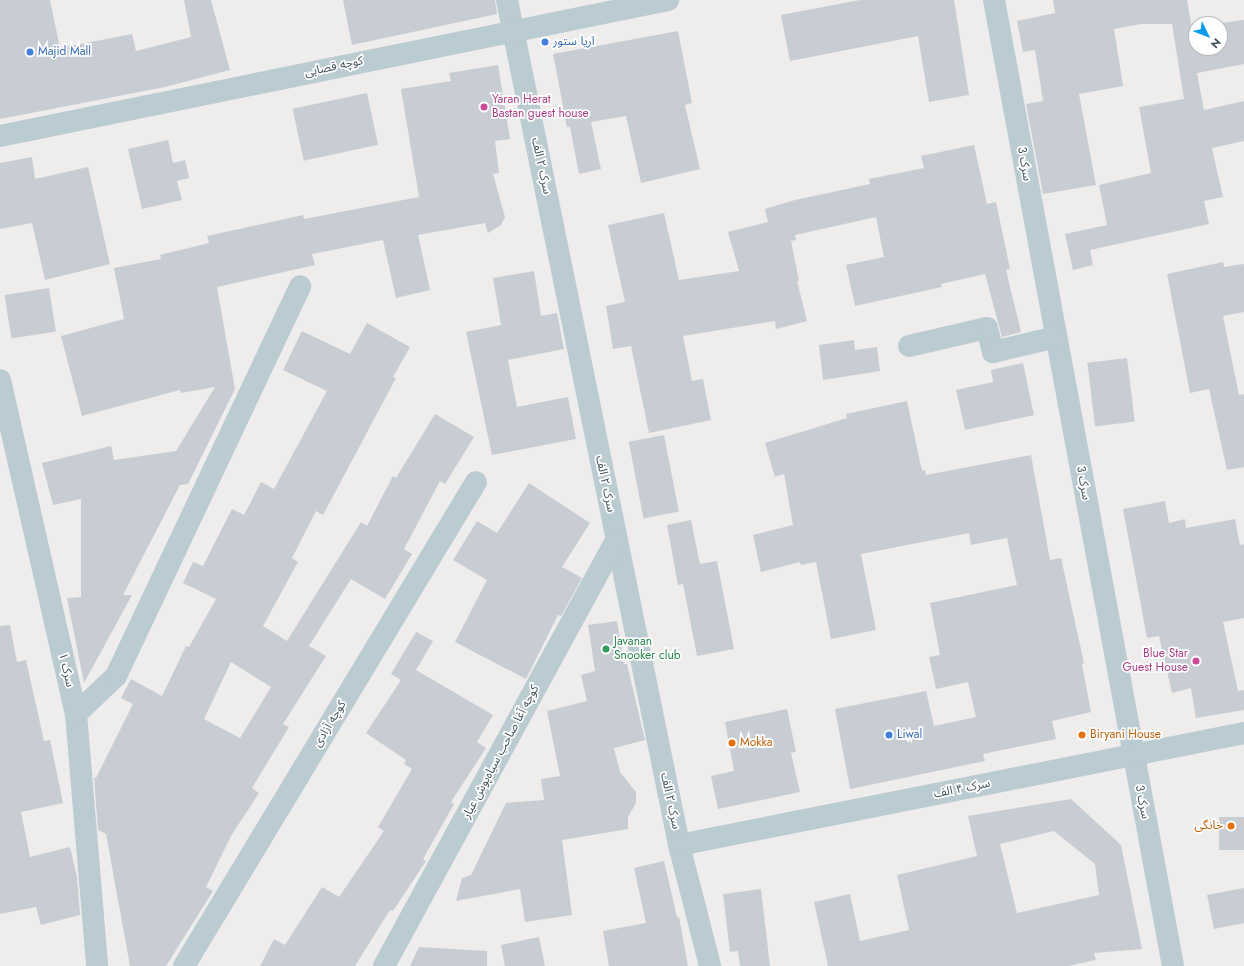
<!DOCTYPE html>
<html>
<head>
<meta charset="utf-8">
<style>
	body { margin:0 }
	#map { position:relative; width:1244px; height:966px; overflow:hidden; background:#efecec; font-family:Jost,"Noto Sans Arabic",sans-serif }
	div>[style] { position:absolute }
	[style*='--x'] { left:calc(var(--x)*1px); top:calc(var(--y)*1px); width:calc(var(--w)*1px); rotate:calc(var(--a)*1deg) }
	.building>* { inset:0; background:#c7cdd2; transform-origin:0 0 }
	.minor>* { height:22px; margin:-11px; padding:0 11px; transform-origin:11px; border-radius:11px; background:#bacbd1 }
	.dots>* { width:11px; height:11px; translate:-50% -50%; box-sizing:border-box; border:2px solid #fff; border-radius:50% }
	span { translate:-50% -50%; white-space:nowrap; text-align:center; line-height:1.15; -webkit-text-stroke:3.5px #fff; paint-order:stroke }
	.shop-label { font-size:12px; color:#366cbe }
	.left { translate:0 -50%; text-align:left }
	.street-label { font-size:12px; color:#42555c }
	.hotel-label { font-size:12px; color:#b23c85 }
	.right { translate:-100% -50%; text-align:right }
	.leisure-label { font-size:12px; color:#27864d }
	.food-label { font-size:12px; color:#c56008 }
	.north { position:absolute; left:1188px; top:16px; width:40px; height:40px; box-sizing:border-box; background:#fff; border:1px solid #b3bbbe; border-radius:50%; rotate:133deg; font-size:11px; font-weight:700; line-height:16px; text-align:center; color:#42555c }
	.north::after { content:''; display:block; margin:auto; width:14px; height:18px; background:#039cf2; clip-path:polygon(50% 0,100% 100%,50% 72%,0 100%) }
</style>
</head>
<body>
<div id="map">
	<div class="building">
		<div style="clip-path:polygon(0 0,50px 0,60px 48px,132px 34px,136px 51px,191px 37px,184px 0,211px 0,230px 70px,165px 87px,0 119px)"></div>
		<div style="clip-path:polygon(343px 0,495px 0,497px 14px,352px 45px)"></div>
		<div style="clip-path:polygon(860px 0,954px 0,969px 95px,929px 102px,918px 36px,790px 61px,781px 15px)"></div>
		<div style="clip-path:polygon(1053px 0,1187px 0,1192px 29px,1196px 28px,1196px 48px,1220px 48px,1220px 24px,1214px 24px,1244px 20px,1244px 64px,1197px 73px,1204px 110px,1244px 101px,1244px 141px,1212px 148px,1223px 197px,1204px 201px,1209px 224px,1090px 250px,1093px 265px,1073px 270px,1065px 234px,1107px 225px,1099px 185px,1151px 173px,1139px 107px,1184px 99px,1172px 24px,1141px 24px,1114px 29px,1123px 86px,1079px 94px,1096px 185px,1043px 194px,1026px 104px,1043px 101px,1035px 50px,1023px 52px,1017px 21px,1055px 13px)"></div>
		<div style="clip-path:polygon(678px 31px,692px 103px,685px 105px,700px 169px,641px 183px,626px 116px,591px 122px,601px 169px,579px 174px,570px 127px,567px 127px,553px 54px)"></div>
		<div style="clip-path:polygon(498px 65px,510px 139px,495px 141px,499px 173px,493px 174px,505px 217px,501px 225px,488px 233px,485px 223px,418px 235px,430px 290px,396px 298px,383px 240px,312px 254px,315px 265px,217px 287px,235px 389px,188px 484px,180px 485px,123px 595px,132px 595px,84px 683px,67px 598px,81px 597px,81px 499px,53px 505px,42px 463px,111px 446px,114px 460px,176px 451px,215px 387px,181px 393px,180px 390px,82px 416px,61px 336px,124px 319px,114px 268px,161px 259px,160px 255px,209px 243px,207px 236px,303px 215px,304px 219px,419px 197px,401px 89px,451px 81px,449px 73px)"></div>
		<div style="left:367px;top:93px;width:53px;height:76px;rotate:78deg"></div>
		<div style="clip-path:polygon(168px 140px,173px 163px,185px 160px,189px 178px,177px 181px,182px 200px,142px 209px,128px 149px)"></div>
		<div style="clip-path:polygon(974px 145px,987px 204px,996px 202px,1010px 269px,1006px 270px,1021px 332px,1002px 337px,985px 274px,941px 284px,942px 287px,855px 306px,846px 265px,884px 257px,876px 217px,795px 235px,796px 240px,791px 241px,799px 281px,797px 281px,807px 321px,776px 329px,775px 321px,683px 336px,692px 381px,703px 379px,711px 420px,649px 433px,631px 346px,613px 349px,606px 306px,625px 302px,608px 225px,664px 213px,679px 280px,739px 271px,728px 232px,768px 222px,765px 209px,795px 200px,870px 184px,869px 179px,924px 168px,921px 156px)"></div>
		<div style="clip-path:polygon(32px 157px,35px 179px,88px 167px,110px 264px,45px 280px,32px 223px,0 229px,0 163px)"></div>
		<div style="clip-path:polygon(1223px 262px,1224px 267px,1244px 264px,1244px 312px,1223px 316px,1239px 395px,1244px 394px,1244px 467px,1227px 470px,1209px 389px,1190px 393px,1167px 274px)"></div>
		<div style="clip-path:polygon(534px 271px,541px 316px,557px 313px,564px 349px,508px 360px,517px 407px,568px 397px,576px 439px,492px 455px,466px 332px,501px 325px,493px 278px)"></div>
		<div style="left:49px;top:288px;width:44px;height:45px;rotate:81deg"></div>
		<div style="clip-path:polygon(evenodd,367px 323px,410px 347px,393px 377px,396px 378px,323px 515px,316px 511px,292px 558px,298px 562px,263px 626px,287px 641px,361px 522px,367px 526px,393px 476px,396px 478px,435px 414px,474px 437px,445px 484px,440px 481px,404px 549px,412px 554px,385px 599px,351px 579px,309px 646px,326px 656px,283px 724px,289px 727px,252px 788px,259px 793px,231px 836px,206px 887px,213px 891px,166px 966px,130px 966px,106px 834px,98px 830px,94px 777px,96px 778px,133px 704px,121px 698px,131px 679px,162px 696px,186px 646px,189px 647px,216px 599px,183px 583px,193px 562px,203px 566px,232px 509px,244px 515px,261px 482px,274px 489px,327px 391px,283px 370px,302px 331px,350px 354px,367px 323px,231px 662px,271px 687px,240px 738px,204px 719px,231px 662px)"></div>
		<div style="clip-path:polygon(854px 340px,855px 350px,877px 347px,880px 371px,823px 380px,819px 345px)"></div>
		<div style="left:1127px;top:358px;width:64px;height:40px;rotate:83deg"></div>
		<div style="clip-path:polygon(1023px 363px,1034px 415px,965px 430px,956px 390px,993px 382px,991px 370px)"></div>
		<div style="clip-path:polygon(907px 401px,922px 471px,925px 470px,926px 475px,1031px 455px,1050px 560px,1061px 558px,1084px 663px,1082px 664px,1091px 712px,1052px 721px,1056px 739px,983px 754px,985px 761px,850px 789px,835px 709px,926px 691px,934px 726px,976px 717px,968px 682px,936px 689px,929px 657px,940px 655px,930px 603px,1017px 585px,1007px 538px,971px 545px,969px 533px,861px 554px,876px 630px,831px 639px,816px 562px,801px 565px,800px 562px,761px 572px,753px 535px,793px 525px,784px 474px,775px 477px,765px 443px,847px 418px,846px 414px)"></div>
		<div style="left:664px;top:435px;width:78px;height:36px;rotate:79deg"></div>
		<div style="clip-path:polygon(529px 483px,590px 523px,562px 567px,582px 578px,561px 616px,558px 615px,526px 679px,455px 642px,487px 580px,453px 560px,477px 521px,497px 533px)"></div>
		<div style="clip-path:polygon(1165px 501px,1169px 523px,1185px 519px,1186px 528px,1235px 519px,1240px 545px,1244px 544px,1244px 618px,1223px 622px,1238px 691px,1244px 690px,1244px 710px,1196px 718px,1191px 688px,1172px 693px,1159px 636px,1147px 638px,1123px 509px)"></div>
		<div style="clip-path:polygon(691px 520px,700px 564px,717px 561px,734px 649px,697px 656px,683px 584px,678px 585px,667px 525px)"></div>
		<div style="clip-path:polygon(617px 621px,624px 664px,627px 664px,645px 740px,614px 748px,620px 772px,636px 792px,636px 803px,628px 817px,628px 829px,562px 840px,572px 915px,525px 922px,520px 889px,456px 901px,462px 878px,471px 875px,506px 803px,544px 800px,541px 779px,560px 776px,547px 711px,587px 701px,581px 675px,595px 671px,588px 625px)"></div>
		<div style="clip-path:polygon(10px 625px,17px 662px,26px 660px,44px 741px,50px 740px,63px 803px,21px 812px,30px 857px,70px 847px,77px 877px,80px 915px,41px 925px,36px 907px,0 914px,0 626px)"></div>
		<div style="clip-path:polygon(416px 632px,433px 641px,416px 670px,493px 715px,477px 742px,486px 748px,451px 802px,454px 804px,423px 859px,426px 861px,393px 911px,390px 910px,355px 966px,260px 966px,274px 939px,285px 945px,322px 887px,339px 897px,384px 831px,378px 827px,412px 769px,404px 764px,406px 760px,366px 733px,401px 680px,391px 674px)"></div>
		<div style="clip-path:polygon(787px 709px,796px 752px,791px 753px,800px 792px,718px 809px,711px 776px,734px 771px,725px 722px)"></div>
		<div style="clip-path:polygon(evenodd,1071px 799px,1121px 845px,1142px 949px,1094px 953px,1096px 960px,1068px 966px,828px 966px,814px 902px,850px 894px,860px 941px,909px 930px,897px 875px,977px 856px,968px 816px,1071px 799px,1054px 831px,1095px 864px,1099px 895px,1017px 913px,1000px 844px,1054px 831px)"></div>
		<div style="left:1244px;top:817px;width:33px;height:25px;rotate:90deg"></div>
		<div style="clip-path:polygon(664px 861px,677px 917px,679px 917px,688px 966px,609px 966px,603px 931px,646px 923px,634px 868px)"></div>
		<div style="clip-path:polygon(1244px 888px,1244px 923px,1214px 929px,1207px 895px)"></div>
		<div style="clip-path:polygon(761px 889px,770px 966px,740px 966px,738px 951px,730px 952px,723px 894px)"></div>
		<div style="clip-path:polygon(539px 937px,545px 966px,505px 966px,501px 945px)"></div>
		<div style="clip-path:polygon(419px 947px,487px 951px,487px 966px,410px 966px)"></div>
	</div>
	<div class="minor">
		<div style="--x:507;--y:0;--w:862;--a:78.49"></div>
		<div style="--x:679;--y:845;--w:125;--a:75.6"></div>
		<div style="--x:994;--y:0;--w:982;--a:79.5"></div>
		<div style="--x:0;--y:136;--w:682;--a:-11.51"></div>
		<div style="--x:909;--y:346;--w:80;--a:-13"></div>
		<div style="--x:987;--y:328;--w:25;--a:76"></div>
		<div style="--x:993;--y:352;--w:65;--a:-13.4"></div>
		<div style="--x:0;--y:380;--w:343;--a:77.2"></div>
		<div style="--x:76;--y:714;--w:253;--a:85.2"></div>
		<div style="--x:76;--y:714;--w:55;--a:-43.5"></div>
		<div style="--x:116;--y:676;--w:431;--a:-64.7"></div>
		<div style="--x:679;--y:845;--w:576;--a:-11.21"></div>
		<div style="--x:184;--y:966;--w:565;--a:-58.9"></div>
		<div style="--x:384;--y:966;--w:486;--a:-61.4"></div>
	</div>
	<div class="dots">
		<div style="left:545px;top:42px;background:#3f7fe0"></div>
		<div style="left:30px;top:52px;background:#3f7fe0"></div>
		<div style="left:484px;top:107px;background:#d1479c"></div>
		<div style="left:606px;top:649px;background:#2e9e5b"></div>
		<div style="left:1196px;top:661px;background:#d1479c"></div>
		<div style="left:889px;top:735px;background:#3f7fe0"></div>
		<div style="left:1082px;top:735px;background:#e8710a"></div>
		<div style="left:732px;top:743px;background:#e8710a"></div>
		<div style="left:1231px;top:826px;background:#e8710a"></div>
	</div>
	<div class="shop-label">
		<span class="left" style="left:553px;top:42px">آریا ستور</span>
		<span class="left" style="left:38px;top:52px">Majid Mall</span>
		<span class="left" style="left:897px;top:735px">Liwal</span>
	</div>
	<div class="street-label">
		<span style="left:334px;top:67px;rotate:-12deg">کوچه قصابی</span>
		<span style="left:1024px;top:164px;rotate:80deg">سرک 3</span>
		<span style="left:541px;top:166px;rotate:78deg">سرک ۲ الف</span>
		<span style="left:1083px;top:483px;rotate:80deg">سرک 3</span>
		<span style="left:605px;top:484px;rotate:78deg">سرک ۲ الف</span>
		<span style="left:66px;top:670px;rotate:77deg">سرک ۱</span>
		<span style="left:330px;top:724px;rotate:-59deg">کوچه آزادی</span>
		<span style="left:501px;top:752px;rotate:-62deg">کوچه آغا صاحب سیاه‌پوش عیار</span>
		<span style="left:962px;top:789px;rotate:-11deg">سرک ۴ الف</span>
		<span style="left:670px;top:801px;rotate:78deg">سرک ۲ الف</span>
		<span style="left:1142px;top:802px;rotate:79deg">سرک 3</span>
	</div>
	<div class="hotel-label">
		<span class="left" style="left:492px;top:107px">Yaran Herat<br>Bastan guest house</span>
		<span class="right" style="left:1188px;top:661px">Blue Star<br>Guest House</span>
	</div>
	<div class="leisure-label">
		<span class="left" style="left:614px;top:649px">Javanan<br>Snooker club</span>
	</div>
	<div class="food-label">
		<span class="left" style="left:1090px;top:735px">Biryani House</span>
		<span class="left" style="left:740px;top:743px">Mokka</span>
		<span class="right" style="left:1223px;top:826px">خانگی</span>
	</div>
	<div class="north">N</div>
</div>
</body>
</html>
